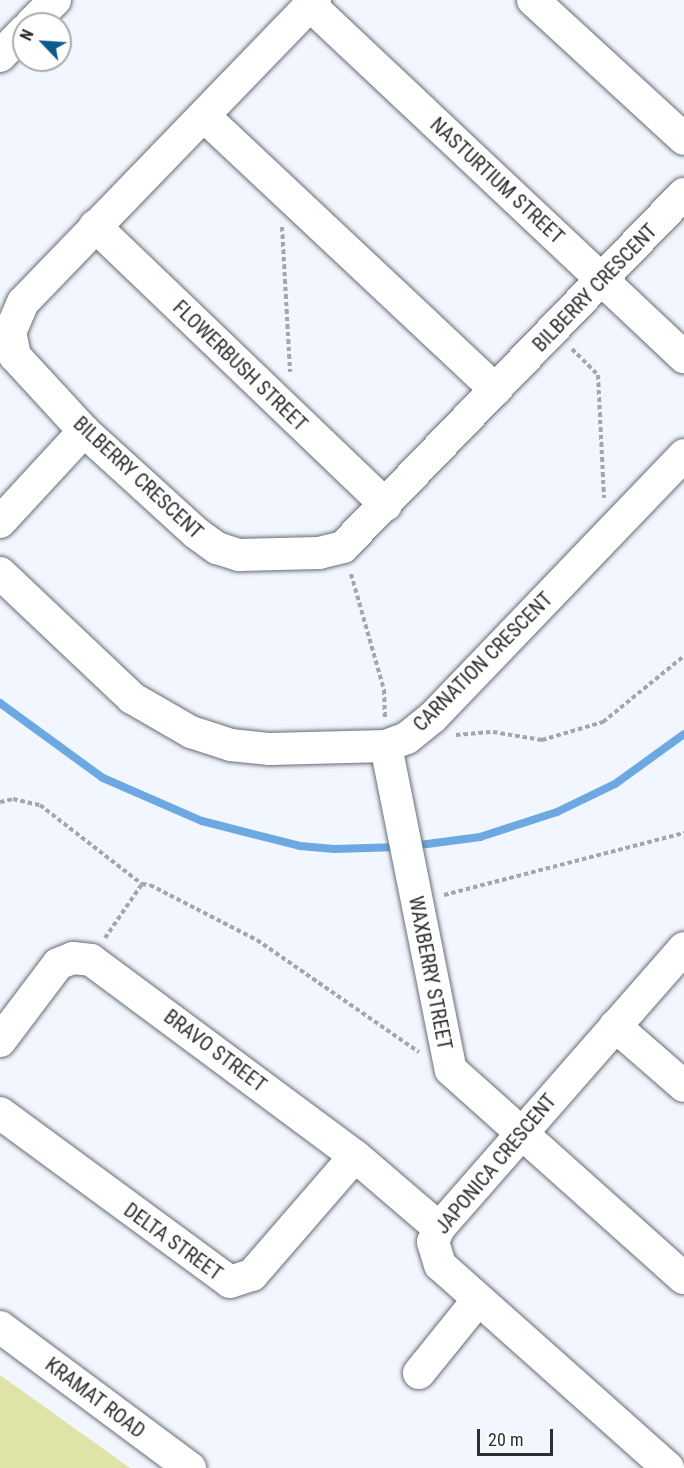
<!DOCTYPE html>
<html>
<head>
<meta charset="utf-8">
<style>
	body { margin:0 }
	#map { position:relative; width:684px; height:1468px; overflow:hidden; background:#f1f6ff; font-family:"Roboto Condensed",sans-serif }
	div>[style] { position:absolute }
	[style*='--x'] { left:calc(var(--x)*1px); top:calc(var(--y)*1px); width:calc(var(--w)*1px); rotate:calc(var(--a)*1deg) }
	.green>* { inset:0; background:#dfe3a7 }
	.stream>* { height:8px; margin:-4px; padding:0 4px; transform-origin:4px; border-radius:4px; background:#6ca8e2 }
	.path>* { height:4px; margin-top:-2px; transform-origin:0; background:repeating-linear-gradient(90deg,#a2a6ad 0 4.5px,transparent 0 7.5px) }
	.roads { filter:drop-shadow(0 0 2px #696d74) drop-shadow(0 0 2px #696d74) }
	.minor>* { height:32px; margin:-16px; padding:0 16px; transform-origin:16px; border-radius:16px; background:#fff }
	span { translate:-50% -50%; white-space:nowrap; text-align:center; line-height:1.15; -webkit-text-stroke:4.5px #fff; paint-order:stroke }
	.street-label { font-size:20px; color:#2c2e31 }
	.north { position:absolute; left:12px; top:12px; width:60px; height:60px; box-sizing:border-box; background:#fff; border:2px solid #ababad; border-radius:50%; rotate:295deg; font-size:16px; font-weight:700; line-height:24px; text-align:center; color:#2c2e31 }
	.north::after { content:''; display:block; margin:auto; width:21px; height:27px; background:#0b5d8f; clip-path:polygon(50% 0,100% 100%,50% 72%,0 100%) }
	.scale { position:absolute; left:477px; top:1429px; width:76px; height:27px; box-sizing:border-box; border:3px solid #2c2e31; border-top:0; padding-left:8px; font-size:18px; line-height:21px; white-space:nowrap; color:#2c2e31; -webkit-text-stroke:4px #fff; paint-order:stroke }
</style>
</head>
<body>
<div id="map">
	<div class="green">
		<div style="clip-path:polygon(0 1375px,130px 1468px,0 1468px)"></div>
	</div>
	<div class="stream">
		<div style="--x:0;--y:703;--w:127;--a:36.1"></div>
		<div style="--x:103;--y:778;--w:108;--a:23.5"></div>
		<div style="--x:202;--y:821;--w:101;--a:14.3"></div>
		<div style="--x:300;--y:846;--w:34;--a:5"></div>
		<div style="--x:334;--y:849;--w:66;--a:-1.7"></div>
		<div style="--x:412;--y:846;--w:69;--a:-7.5"></div>
		<div style="--x:480;--y:837;--w:81;--a:-18"></div>
		<div style="--x:557;--y:812;--w:64;--a:-25.8"></div>
		<div style="--x:615;--y:784;--w:85;--a:-35.9"></div>
	</div>
	<div class="path">
		<div style="--x:282;--y:227;--w:145;--a:86.8"></div>
		<div style="--x:572;--y:349;--w:37;--a:45"></div>
		<div style="--x:598;--y:375;--w:123;--a:87.2"></div>
		<div style="--x:351;--y:574;--w:121;--a:74.1"></div>
		<div style="--x:384;--y:690;--w:28;--a:88"></div>
		<div style="--x:456;--y:735;--w:37;--a:-5"></div>
		<div style="--x:493;--y:732;--w:50;--a:9.3"></div>
		<div style="--x:542;--y:740;--w:64;--a:-16.4"></div>
		<div style="--x:603;--y:722;--w:104;--a:-39.2"></div>
		<div style="--x:0;--y:802;--w:13;--a:-13"></div>
		<div style="--x:13;--y:799;--w:28;--a:13"></div>
		<div style="--x:40;--y:805;--w:129;--a:37.8"></div>
		<div style="--x:444;--y:895;--w:248;--a:-14.5"></div>
		<div style="--x:105;--y:938;--w:65;--a:-55.6"></div>
		<div style="--x:142;--y:884;--w:8;--a:7"></div>
		<div style="--x:150;--y:885;--w:120;--a:27.2"></div>
		<div style="--x:257;--y:940;--w:197;--a:34.7"></div>
	</div>
	<div class="roads">
		<div class="minor">
			<div style="--x:315;--y:0;--w:420;--a:134"></div>
			<div style="--x:23;--y:302;--w:33;--a:113"></div>
			<div style="--x:10;--y:332;--w:25;--a:78"></div>
			<div style="--x:15;--y:356;--w:102;--a:47.4"></div>
			<div style="--x:84;--y:431;--w:151;--a:42.3"></div>
			<div style="--x:196;--y:533;--w:26;--a:36"></div>
			<div style="--x:217;--y:548;--w:23;--a:18"></div>
			<div style="--x:239;--y:555;--w:80;--a:-1.4"></div>
			<div style="--x:319;--y:553;--w:25;--a:-14"></div>
			<div style="--x:343;--y:547;--w:491;--a:-46"></div>
			<div style="--x:533;--y:0;--w:205;--a:42.6"></div>
			<div style="--x:310;--y:5;--w:514;--a:43.26"></div>
			<div style="--x:31;--y:24;--w:34;--a:-45"></div>
			<div style="--x:0;--y:56;--w:35;--a:-46"></div>
			<div style="--x:204;--y:116;--w:400;--a:43.2"></div>
			<div style="--x:95;--y:226;--w:403;--a:43.8"></div>
			<div style="--x:0;--y:522;--w:124;--a:-47.3"></div>
			<div style="--x:0;--y:573;--w:182;--a:43.4"></div>
			<div style="--x:132;--y:698;--w:68;--a:30"></div>
			<div style="--x:191;--y:732;--w:42;--a:18"></div>
			<div style="--x:231;--y:745;--w:39;--a:6"></div>
			<div style="--x:270;--y:749;--w:116;--a:-1.5"></div>
			<div style="--x:386;--y:746;--w:22;--a:-21"></div>
			<div style="--x:407;--y:738;--w:33;--a:-39"></div>
			<div style="--x:433;--y:717;--w:363;--a:-46.2"></div>
			<div style="--x:386;--y:746;--w:330;--a:78.7"></div>
			<div style="--x:451;--y:1070;--w:312;--a:41.8"></div>
			<div style="--x:615;--y:1026;--w:91;--a:41"></div>
			<div style="--x:0;--y:1041;--w:96;--a:-53"></div>
			<div style="--x:58;--y:964;--w:16;--a:-22"></div>
			<div style="--x:73;--y:958;--w:18;--a:6"></div>
			<div style="--x:91;--y:960;--w:329;--a:36.6"></div>
			<div style="--x:355;--y:1156;--w:111;--a:40.6"></div>
			<div style="--x:0;--y:1113;--w:285;--a:36.3"></div>
			<div style="--x:230;--y:1282;--w:23;--a:-18"></div>
			<div style="--x:252;--y:1275;--w:157;--a:-49.1"></div>
			<div style="--x:0;--y:1327;--w:237;--a:36.6"></div>
			<div style="--x:419;--y:1373;--w:94;--a:-51.1"></div>
			<div style="--x:668;--y:1468;--w:305;--a:-138.3"></div>
			<div style="--x:440;--y:1265;--w:24;--a:-107"></div>
			<div style="--x:433;--y:1242;--w:15;--a:-67"></div>
			<div style="--x:439;--y:1228;--w:372;--a:-48.8"></div>
		</div>
	</div>
	<div class="street-label">
		<span style="left:497px;top:181px;rotate:43deg">NASTURTIUM STREET</span>
		<span style="left:595px;top:288px;rotate:-46deg">BILBERRY CRESCENT</span>
		<span style="left:240px;top:366px;rotate:44deg">FLOWERBUSH STREET</span>
		<span style="left:138px;top:478px;rotate:43deg">BILBERRY CRESCENT</span>
		<span style="left:483px;top:662px;rotate:-45deg">CARNATION CRESCENT</span>
		<span style="left:430px;top:973px;rotate:79deg">WAXBERRY STREET</span>
		<span style="left:215px;top:1051px;rotate:37deg">BRAVO STREET</span>
		<span style="left:496px;top:1164px;rotate:-50deg">JAPONICA CRESCENT</span>
		<span style="left:173px;top:1242px;rotate:36deg">DELTA STREET</span>
		<span style="left:95px;top:1398px;rotate:37deg">KRAMAT ROAD</span>
	</div>
	<div class="north">N</div>
	<div class="scale">20 m</div>
</div>
</body>
</html>
